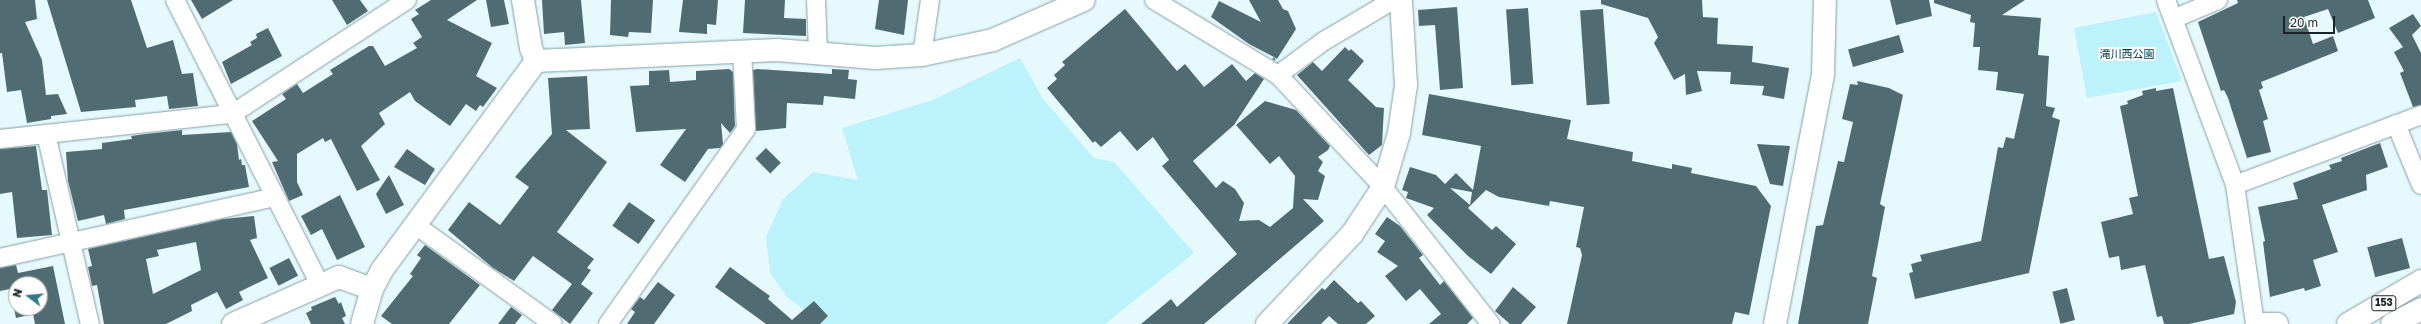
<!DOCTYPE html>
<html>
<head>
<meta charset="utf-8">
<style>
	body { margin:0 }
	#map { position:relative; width:2421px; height:324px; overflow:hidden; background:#e6f9fd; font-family:"Golos Text","Noto Sans JP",sans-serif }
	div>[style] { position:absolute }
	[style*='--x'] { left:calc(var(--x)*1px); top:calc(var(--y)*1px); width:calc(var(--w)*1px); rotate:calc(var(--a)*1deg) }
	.green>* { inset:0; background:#bcf2fc }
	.building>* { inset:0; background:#506c72; transform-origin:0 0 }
	.roads { filter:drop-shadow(0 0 1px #84a1a7) drop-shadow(0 0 1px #84a1a7) }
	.street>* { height:18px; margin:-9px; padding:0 9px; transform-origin:9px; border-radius:9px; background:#fff }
	.secondary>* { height:22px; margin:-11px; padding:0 11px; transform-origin:11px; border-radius:11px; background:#fff }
	.highway>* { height:22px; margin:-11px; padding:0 11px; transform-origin:11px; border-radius:11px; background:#fff }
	span { translate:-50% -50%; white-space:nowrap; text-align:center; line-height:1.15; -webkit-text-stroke:4px #fff; paint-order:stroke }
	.shield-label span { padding:1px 3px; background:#fff; border:1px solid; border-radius:3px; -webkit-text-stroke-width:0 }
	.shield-label { font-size:10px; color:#192527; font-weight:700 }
	.park-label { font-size:11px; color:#00424b }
	.north { position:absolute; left:8px; top:276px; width:40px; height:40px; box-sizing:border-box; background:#fff; border:1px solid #a3a8a9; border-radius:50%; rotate:286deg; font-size:11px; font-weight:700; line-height:16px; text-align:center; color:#192527 }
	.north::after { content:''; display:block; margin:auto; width:14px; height:18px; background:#327985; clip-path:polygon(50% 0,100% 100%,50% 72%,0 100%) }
	.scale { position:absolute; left:2283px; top:16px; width:52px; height:18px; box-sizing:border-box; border:2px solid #192527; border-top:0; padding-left:5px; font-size:12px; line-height:14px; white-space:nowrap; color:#192527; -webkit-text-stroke:3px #fff; paint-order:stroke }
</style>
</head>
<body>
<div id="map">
	<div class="green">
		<div style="clip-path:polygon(2156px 12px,2182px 81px,2087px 98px,2074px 28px)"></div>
		<div style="clip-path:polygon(1020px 58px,1043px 99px,1094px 158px,1114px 162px,1194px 253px,1105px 324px,822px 324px,786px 296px,770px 272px,766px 237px,783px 199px,813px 172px,858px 180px,842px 128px,933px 100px)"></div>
	</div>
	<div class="building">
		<div style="clip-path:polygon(0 0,35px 0,37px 19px,25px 22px,42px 60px,46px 95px,58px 94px,67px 114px,51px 116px,51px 119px,27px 123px,21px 90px,7px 92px,2px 53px,0 53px)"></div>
		<div style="clip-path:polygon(47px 0,131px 0,147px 48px,173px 40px,182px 74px,193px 73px,198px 106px,169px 109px,167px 96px,135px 100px,136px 107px,81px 112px)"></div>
		<div style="clip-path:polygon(191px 0,233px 0,202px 19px)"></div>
		<div style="clip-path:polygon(332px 0,360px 0,368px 11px,347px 25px)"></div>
		<div style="clip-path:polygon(431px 0,477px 0,447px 20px,492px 43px,476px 76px,497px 88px,483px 107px,480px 105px,476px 111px,466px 104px,450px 126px,415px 101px,410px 92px,379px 113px,385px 124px,361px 146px,380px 180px,357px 191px,331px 139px,325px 142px,323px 138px,297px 154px,297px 182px,303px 195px,289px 201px,272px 162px,278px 161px,252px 121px,286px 99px,282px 94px,297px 84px,303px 93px,333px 74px,330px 70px,369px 46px,373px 46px,385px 66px,417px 48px,413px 43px,422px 37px,411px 19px,419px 14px,415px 10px)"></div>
		<div style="clip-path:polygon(486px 0,504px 0,509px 24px,491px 27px)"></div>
		<div style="clip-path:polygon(542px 0,581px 0,585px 43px,565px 45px,564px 32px,544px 34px)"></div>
		<div style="clip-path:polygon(611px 0,653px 0,651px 33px,629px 32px,628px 37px,610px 35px)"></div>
		<div style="clip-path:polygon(683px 0,718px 0,716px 25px,707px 24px,707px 34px,679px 32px)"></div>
		<div style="clip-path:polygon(745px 0,785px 0,784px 18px,806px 19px,806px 36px,743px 33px)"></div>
		<div style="clip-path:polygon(879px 0,908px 0,904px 35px,875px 29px)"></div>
		<div style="clip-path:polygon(1249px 0,1278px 0,1283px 9px,1288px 11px,1296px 29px,1277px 59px,1274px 57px,1276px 61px,1272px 59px,1274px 57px,1249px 44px,1211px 17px,1219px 1px,1261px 22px)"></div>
		<div style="clip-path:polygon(1601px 0,1702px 0,1703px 17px,1718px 18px,1717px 44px,1753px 46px,1752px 62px,1789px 68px,1784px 99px,1762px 95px,1764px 86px,1730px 84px,1731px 72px,1697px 71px,1702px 91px,1686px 95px,1685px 74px,1674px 80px,1654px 43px,1658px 37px,1648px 18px,1601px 4px)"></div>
		<div style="clip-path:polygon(1890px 0,1929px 0,1932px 16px,1896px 25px)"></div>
		<div style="clip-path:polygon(1934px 0,2025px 0,2002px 15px,2041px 18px,2038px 55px,2049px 56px,2046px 106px,2055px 108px,2052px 117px,2060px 120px,2029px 273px,1915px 299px,1909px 273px,1913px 272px,1911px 264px,1922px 261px,1920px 255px,1981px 241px,1998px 147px,2003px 148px,2006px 137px,2014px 139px,2024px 94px,1996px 90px,1998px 72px,1978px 70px,1980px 47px,1973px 47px,1975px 23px,1970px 22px,1971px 15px,1934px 3px)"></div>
		<div style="clip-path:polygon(2237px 0,2368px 0,2375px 18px,2338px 33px,2328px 9px,2304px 17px,2313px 44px,2333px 36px,2338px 51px,2261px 82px,2263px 88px,2259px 90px,2268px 119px,2263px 121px,2271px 152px,2247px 158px,2228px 98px,2224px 90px,2221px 91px,2198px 22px,2238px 3px)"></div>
		<div style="clip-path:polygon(1457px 7px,1463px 88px,1440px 90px,1435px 25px,1419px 26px,1418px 10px)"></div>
		<div style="left:1528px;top:8px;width:76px;height:22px;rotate:86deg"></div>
		<div style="clip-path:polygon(1125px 9px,1177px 71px,1185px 64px,1204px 87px,1232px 64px,1246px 81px,1255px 73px,1264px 79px,1234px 125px,1193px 161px,1216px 188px,1223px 181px,1235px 189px,1244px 203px,1239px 221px,1259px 220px,1270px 227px,1293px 208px,1295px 176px,1279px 156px,1270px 164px,1236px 125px,1265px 101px,1296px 110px,1330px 146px,1328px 150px,1318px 157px,1323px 162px,1318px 171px,1325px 176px,1318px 200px,1303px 199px,1324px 221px,1204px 324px,1141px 324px,1171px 299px,1177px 307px,1237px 254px,1162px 166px,1169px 160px,1153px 137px,1137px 151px,1120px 131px,1101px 147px,1095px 141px,1093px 143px,1047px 88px,1057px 79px,1054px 75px,1065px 65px,1062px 62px)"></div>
		<div style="left:1603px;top:9px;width:95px;height:23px;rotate:86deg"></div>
		<div style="clip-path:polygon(2413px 14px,2421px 26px,2412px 35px,2421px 53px,2421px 105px,2413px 107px,2400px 73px,2404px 71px,2394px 52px,2403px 47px,2389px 28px)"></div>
		<div style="clip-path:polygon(268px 28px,282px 56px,231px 84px,222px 62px,252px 45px,250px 42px,257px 38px,256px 34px)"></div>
		<div style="left:1899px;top:35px;width:18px;height:53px;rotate:74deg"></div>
		<div style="clip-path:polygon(1345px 47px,1349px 51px,1351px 49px,1364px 61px,1348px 80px,1376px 107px,1384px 108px,1382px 145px,1369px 155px,1297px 75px,1313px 62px,1322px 71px)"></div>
		<div style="clip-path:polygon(729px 69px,733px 72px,735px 126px,730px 133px,721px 123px,723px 144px,720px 148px,708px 149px,685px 182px,660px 165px,686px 129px,636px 132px,630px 86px,649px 85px,649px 71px,669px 70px,670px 82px,696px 80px,696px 71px)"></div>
		<div style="clip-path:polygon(757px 69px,832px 74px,832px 69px,849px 70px,848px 79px,857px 80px,855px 99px,824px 96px,823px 105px,787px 103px,786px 128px,756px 131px,753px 70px)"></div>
		<div style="clip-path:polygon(587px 76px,590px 129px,566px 130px,607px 162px,557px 232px,594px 259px,587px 268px,591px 270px,581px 284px,593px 293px,570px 324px,552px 310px,572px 284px,533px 256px,514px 281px,493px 268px,448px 230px,469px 202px,500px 225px,529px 187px,515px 177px,552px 134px,548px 78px)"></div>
		<div style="clip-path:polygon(1857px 81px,1889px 88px,1903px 95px,1880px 204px,1885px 207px,1872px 276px,1877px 278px,1868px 324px,1798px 324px,1816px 226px,1823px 225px,1838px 161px,1844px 162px,1853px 122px,1842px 119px,1850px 84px,1858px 85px)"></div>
		<div style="clip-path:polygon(2156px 88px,2156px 91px,2173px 88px,2209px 259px,2224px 256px,2236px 302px,2234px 314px,2189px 324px,2164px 324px,2162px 316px,2157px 317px,2145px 265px,2121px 270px,2119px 256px,2109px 258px,2101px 222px,2133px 214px,2129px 198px,2138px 196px,2120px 106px,2128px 104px,2127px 101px,2143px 95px,2142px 91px)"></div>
		<div style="clip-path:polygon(evenodd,1429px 94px,1571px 120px,1567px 139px,1633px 152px,1632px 161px,1672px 169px,1672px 164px,1692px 168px,1691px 173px,1756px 186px,1771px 206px,1749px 315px,1735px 312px,1732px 324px,1567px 324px,1582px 255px,1580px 248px,1576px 247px,1584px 207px,1550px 201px,1549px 206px,1499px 197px,1486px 190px,1468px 208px,1492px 230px,1496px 226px,1516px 244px,1491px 274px,1468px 256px,1427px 215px,1434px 208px,1406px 198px,1408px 192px,1402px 190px,1410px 167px,1436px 175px,1445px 184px,1456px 173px,1473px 190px,1481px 146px,1422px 135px,1429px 94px,1450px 188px,1472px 192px,1470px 205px,1450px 188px)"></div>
		<div style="clip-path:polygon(182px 130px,182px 135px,231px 132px,237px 144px,239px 160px,241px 159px,242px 165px,245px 165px,249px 187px,124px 210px,125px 219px,106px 224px,104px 215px,78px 221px,68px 181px,66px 152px,102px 149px,102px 143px,132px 139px,131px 136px,145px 134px)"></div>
		<div style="clip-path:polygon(2380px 143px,2388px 167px,2366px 175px,2367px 190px,2322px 205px,2338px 252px,2313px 260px,2321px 286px,2305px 291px,2304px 288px,2270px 297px,2263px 242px,2265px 241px,2258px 207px,2298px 199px,2293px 183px,2331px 169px,2329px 165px,2342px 161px,2341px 158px)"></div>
		<div style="clip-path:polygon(1757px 144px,1790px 146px,1783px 186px,1770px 184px)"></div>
		<div style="clip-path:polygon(36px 146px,42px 190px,47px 190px,52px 235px,17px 238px,12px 192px,0 194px,0 149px)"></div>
		<div style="left:766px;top:148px;width:21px;height:15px;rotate:45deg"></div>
		<div style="clip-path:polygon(407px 149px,435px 169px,425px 185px,394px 167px)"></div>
		<div style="clip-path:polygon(389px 175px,404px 205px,386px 214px,376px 194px)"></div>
		<div style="clip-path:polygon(340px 195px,365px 247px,337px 260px,322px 229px,311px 235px,301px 216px)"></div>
		<div style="left:629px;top:202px;width:32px;height:29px;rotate:35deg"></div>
		<div style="clip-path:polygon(evenodd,254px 216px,257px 238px,250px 240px,268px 278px,239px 292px,243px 300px,226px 309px,217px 292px,191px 305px,192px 311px,166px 324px,104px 324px,97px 285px,92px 286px,88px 267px,92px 266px,88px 249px,223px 219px,254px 216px,196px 242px,201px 270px,153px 294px,146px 259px,159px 256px,157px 250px,196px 242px)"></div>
		<div style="clip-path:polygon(1387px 217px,1400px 226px,1423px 255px,1419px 258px,1440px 285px,1444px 281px,1473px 318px,1467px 324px,1429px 324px,1441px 314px,1420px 289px,1406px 301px,1385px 276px,1398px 266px,1377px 252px,1385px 241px,1375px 234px)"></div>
		<div style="left:2402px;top:238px;width:31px;height:36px;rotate:75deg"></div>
		<div style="clip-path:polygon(425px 245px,480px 285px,449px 324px,392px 324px,381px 316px,413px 276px,410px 274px,421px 258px,417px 255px)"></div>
		<div style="left:289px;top:258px;width:20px;height:22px;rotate:63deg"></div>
		<div style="clip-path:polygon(evenodd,16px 265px,18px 273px,53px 266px,65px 324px,35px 324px,33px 314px,16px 318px,10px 289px,0 291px,0 268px,16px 265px,16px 284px,40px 284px,40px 308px,16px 308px,16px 284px)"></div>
		<div style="clip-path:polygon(730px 267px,770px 296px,768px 299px,792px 320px,814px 301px,828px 316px,820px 324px,766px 324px,715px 287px)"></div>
		<div style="clip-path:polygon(1334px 280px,1358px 303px,1361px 301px,1375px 316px,1366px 324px,1338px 324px,1329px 316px,1321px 324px,1287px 324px,1322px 288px,1325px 290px)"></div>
		<div style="clip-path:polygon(658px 282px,675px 295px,654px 324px,627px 324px,635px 312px,631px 309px,640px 297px,644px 300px)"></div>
		<div style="clip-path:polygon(1513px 287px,1536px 307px,1521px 324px,1510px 324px,1495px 311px)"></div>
		<div style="left:2067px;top:288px;width:33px;height:15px;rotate:76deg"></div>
		<div style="clip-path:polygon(335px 297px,339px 304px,341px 302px,346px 316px,342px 318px,345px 324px,311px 324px,306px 313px,312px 310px,311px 307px)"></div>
		<div style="clip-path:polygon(511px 307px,522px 315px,515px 324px,498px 324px)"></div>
	</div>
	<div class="roads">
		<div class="street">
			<div style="--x:175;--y:0;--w:319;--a:63"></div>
			<div style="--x:816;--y:0;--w:52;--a:87.8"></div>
			<div style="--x:1154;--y:0;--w:145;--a:31.2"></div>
			<div style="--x:1278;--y:75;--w:154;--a:46.8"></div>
			<div style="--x:1383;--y:187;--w:174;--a:51.8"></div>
			<div style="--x:2166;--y:0;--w:197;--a:69.5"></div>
			<div style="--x:2235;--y:185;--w:140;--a:81.8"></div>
			<div style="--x:2173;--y:19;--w:49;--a:-22.9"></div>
			<div style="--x:922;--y:55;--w:56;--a:-81.7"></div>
			<div style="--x:1278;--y:75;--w:57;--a:-36.5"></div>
			<div style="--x:1324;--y:41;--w:80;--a:-30.7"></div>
			<div style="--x:2396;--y:124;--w:66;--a:67.7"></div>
			<div style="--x:46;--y:134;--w:195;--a:77"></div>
			<div style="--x:0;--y:139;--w:233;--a:-6.2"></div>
			<div style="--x:232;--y:114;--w:209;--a:-33.1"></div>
			<div style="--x:2235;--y:185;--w:199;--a:-20.6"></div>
			<div style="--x:414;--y:224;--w:171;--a:35.7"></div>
			<div style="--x:0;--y:258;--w:282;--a:-12.5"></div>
			<div style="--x:608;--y:324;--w:239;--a:-54.7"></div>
			<div style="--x:746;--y:129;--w:78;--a:-92.9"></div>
		</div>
		<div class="secondary">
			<div style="--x:536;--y:61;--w:241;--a:-2.6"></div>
			<div style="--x:777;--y:50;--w:98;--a:4.7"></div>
			<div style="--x:875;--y:58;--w:47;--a:-3.7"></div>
			<div style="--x:922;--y:55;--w:73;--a:-11.9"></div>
			<div style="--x:993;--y:40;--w:99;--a:-23.7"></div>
			<div style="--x:233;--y:324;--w:116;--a:-23.9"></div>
			<div style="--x:339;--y:277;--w:35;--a:20"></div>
			<div style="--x:362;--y:324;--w:36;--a:-74"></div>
			<div style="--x:372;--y:289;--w:21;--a:-62"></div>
			<div style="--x:382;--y:270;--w:260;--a:-53.6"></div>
			<div style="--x:536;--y:61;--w:14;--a:-111"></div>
			<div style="--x:531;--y:48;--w:49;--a:-99.5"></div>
			<div style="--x:1267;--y:324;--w:124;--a:-46.6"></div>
			<div style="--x:1352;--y:234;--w:56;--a:-56.6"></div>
			<div style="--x:1383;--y:187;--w:56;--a:-73.5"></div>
			<div style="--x:1399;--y:133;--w:49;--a:-81.7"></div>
			<div style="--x:1406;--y:85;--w:85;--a:-93.4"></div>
			<div style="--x:1775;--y:324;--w:255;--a:-79.1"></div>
			<div style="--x:1823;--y:74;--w:74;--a:-88.5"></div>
			<div style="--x:2259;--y:324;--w:18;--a:0"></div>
		</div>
		<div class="highway">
			<div style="--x:2348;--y:324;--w:85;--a:-30.5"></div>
			<div style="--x:2392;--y:324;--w:33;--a:-27"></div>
		</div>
	</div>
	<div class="shield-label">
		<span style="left:2384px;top:303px">153</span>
	</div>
	<div class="park-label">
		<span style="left:2127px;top:54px">滝川西公園</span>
	</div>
	<div class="north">N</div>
	<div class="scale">20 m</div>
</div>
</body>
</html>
